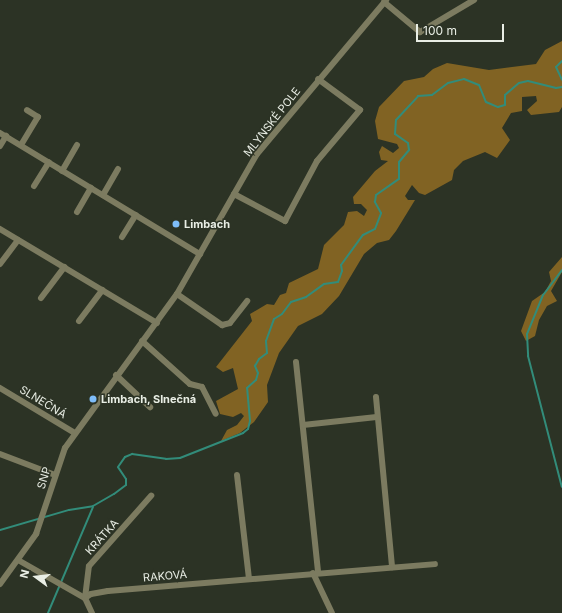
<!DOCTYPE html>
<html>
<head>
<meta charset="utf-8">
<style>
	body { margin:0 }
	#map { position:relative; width:562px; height:613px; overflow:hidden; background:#2c3325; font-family:Inter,sans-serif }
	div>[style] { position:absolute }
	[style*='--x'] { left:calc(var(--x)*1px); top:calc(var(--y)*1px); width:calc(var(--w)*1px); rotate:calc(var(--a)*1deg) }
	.forest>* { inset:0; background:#816323 }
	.stream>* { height:2px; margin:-1px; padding:0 1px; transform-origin:1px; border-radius:1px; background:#328c7a }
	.minor>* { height:6px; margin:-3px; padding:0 3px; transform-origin:3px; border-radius:3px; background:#7c7b60 }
	.dots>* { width:11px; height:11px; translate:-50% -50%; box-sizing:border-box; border:2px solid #2c3325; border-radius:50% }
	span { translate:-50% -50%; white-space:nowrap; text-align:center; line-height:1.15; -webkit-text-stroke:3px #2c3325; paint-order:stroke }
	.street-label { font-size:11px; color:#e9eee5 }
	.poi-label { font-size:11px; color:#e9eee5; font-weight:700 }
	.left { translate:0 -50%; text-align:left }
	.north { position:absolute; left:16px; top:557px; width:40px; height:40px; -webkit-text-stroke:3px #2c3325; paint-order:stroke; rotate:285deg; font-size:11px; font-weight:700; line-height:16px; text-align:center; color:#e9eee5 }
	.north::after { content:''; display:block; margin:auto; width:14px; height:18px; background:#e9eee5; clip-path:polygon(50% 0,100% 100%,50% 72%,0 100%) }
	.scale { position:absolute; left:416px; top:24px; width:88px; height:18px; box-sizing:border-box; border:2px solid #e9eee5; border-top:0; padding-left:5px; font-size:12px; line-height:14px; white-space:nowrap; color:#e9eee5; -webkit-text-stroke:3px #2c3325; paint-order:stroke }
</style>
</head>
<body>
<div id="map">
	<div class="forest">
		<div style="clip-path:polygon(562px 41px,562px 107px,559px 112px,531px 115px,527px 110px,537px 101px,536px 96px,522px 97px,522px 111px,511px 113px,502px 128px,510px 140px,497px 158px,485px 152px,463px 161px,454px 170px,452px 180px,425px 195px,419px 193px,412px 185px,405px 196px,408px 200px,415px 200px,396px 231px,389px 240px,377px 243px,364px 254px,339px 296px,322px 314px,298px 326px,279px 353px,267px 385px,268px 402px,254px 422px,240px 433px,221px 441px,227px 430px,237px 425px,244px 416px,241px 413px,233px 417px,220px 414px,216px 401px,238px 389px,233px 368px,223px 372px,216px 367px,252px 321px,250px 314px,267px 304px,274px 305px,280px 295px,286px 293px,289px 283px,318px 269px,324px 245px,344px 225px,348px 212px,357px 211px,364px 216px,367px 210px,361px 204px,354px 204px,353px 197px,375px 171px,388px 161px,381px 160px,379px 152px,382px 146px,393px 153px,399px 148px,397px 144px,378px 139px,375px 121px,379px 107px,404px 81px,424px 77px,433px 69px,447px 63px,489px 70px,536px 64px,545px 50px)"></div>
		<div style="clip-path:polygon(562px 257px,562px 272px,551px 291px,557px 301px,547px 306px,539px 320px,535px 336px,526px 341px,521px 331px,532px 301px,545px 292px,551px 281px,549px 272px)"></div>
	</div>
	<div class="stream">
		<div style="--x:562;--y:61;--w:8;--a:135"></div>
		<div style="--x:556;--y:67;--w:14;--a:65"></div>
		<div style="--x:562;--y:270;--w:31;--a:127"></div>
		<div style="--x:543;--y:295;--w:42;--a:112.3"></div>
		<div style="--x:527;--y:334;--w:22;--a:87"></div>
		<div style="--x:528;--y:356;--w:135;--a:75.5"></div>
		<div style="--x:0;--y:530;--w:72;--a:-16.2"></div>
		<div style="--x:69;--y:510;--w:24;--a:-9"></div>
		<div style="--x:93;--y:506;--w:24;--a:-30"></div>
		<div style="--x:114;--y:494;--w:15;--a:-37"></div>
		<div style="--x:126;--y:485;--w:6;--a:-90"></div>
		<div style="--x:126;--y:479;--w:14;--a:-124"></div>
		<div style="--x:118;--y:467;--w:12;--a:-55"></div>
		<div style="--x:125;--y:457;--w:8;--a:-23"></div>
		<div style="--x:132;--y:454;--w:34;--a:8"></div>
		<div style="--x:166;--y:459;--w:14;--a:-4"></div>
		<div style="--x:180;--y:458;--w:68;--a:-21.6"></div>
		<div style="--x:243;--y:433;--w:6;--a:-39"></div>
		<div style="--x:248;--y:429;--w:8;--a:-76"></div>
		<div style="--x:250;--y:421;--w:33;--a:-95"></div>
		<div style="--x:247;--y:388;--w:12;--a:-42"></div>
		<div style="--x:256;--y:380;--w:7;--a:-74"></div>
		<div style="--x:258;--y:373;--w:8;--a:-113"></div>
		<div style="--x:255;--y:366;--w:8;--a:-60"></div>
		<div style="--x:259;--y:359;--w:10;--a:-37"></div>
		<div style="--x:267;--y:353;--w:12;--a:-95"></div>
		<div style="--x:266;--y:341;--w:23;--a:-70"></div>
		<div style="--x:274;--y:319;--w:9;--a:-32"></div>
		<div style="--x:282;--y:314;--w:15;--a:-53"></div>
		<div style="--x:291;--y:302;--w:16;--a:-18"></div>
		<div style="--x:306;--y:297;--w:22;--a:-36"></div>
		<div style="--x:324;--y:284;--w:14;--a:-8"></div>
		<div style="--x:338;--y:282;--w:12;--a:-70"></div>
		<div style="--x:342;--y:271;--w:6;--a:-99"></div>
		<div style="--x:341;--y:265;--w:37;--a:-54"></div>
		<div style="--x:363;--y:235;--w:13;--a:-27"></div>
		<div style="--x:375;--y:229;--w:17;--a:-69"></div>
		<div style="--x:381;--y:213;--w:13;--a:-119"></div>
		<div style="--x:375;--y:202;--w:7;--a:-82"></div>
		<div style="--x:376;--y:195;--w:28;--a:-35"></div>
		<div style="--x:399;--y:179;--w:17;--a:-90"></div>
		<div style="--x:399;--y:162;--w:16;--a:-50"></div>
		<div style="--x:409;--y:150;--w:7;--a:-98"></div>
		<div style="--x:408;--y:143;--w:16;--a:-145"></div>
		<div style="--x:395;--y:134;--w:14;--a:-86"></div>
		<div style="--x:396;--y:120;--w:33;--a:-47"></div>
		<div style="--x:418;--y:96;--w:14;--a:-4"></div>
		<div style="--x:432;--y:95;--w:20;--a:-37"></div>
		<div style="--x:448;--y:83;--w:16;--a:-14"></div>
		<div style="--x:464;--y:79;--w:16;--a:22"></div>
		<div style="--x:479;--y:85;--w:18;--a:68"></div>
		<div style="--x:486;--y:102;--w:13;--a:23"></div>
		<div style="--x:498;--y:107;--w:7;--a:-16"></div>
		<div style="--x:505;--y:105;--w:10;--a:-90"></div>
		<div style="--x:505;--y:95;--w:18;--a:-41"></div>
		<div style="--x:519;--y:83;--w:9;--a:-13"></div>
		<div style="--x:528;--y:81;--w:29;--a:14"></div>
		<div style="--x:556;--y:88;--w:6;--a:-9"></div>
		<div style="--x:48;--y:613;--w:115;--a:-67"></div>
	</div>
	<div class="minor">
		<div style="--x:384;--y:2;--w:47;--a:39.8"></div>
		<div style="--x:420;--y:32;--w:63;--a:-30.7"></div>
		<div style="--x:0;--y:133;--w:234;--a:31.2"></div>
		<div style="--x:21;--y:145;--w:33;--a:-59"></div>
		<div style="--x:38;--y:117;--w:13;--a:-148"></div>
		<div style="--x:0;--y:146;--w:12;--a:-59"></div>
		<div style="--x:62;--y:171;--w:30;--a:-60"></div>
		<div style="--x:34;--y:186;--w:28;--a:-58"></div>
		<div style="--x:234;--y:194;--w:58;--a:27.9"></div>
		<div style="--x:285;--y:221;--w:68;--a:-61.9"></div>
		<div style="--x:317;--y:161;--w:67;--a:-49.9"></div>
		<div style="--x:360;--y:110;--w:52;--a:-143.6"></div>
		<div style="--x:103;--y:195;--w:30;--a:-60"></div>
		<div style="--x:77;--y:212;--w:28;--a:-60"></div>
		<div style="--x:0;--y:229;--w:183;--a:30.9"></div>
		<div style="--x:122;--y:237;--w:26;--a:-58"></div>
		<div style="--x:0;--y:264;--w:30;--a:-53"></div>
		<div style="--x:177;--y:294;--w:55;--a:34.6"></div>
		<div style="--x:222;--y:325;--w:8;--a:-14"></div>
		<div style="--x:230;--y:323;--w:28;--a:-52"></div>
		<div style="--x:41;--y:298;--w:39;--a:-53"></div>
		<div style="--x:79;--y:321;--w:39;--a:-53"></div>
		<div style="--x:142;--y:341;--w:64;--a:41.9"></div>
		<div style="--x:190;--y:384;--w:12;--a:14"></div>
		<div style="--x:202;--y:387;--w:30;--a:63"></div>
		<div style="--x:296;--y:362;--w:211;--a:84"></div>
		<div style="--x:116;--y:375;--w:47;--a:43.3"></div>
		<div style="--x:0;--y:388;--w:87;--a:31"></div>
		<div style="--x:376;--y:397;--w:171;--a:84.6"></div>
		<div style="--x:303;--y:425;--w:74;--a:-6.2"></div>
		<div style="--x:0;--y:454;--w:59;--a:20.9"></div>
		<div style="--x:237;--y:475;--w:104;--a:83.4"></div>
		<div style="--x:18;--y:560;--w:77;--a:29.6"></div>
		<div style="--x:85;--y:598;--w:17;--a:65"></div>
		<div style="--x:313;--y:573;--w:44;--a:64.6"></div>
		<div style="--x:0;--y:584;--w:62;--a:-54.2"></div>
		<div style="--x:36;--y:534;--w:91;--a:-71.4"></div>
		<div style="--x:65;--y:448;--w:190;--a:-54"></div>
		<div style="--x:177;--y:294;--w:161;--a:-60.3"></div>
		<div style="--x:257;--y:154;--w:201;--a:-50"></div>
		<div style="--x:85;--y:598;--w:7;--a:-34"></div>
		<div style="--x:91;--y:594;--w:17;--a:-10"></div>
		<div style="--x:108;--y:591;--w:328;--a:-4.7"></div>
		<div style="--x:85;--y:598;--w:32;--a:-83"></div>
		<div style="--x:89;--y:566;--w:94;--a:-48.5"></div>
	</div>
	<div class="dots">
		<div style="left:176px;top:224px;background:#7ebdf9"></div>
		<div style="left:93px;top:399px;background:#7ebdf9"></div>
	</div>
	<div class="street-label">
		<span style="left:272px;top:122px;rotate:-52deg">MLYNSKÉ POLE</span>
		<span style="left:43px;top:402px;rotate:31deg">SLNEČNÁ</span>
		<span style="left:44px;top:478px;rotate:-73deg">SNP</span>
		<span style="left:102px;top:537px;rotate:-48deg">KRÁTKA</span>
		<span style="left:165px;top:576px;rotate:-5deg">RAKOVÁ</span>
	</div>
	<div class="poi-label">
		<span class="left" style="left:184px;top:224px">Limbach</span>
		<span class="left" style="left:101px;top:399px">Limbach, Slnečná</span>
	</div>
	<div class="north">N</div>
	<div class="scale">100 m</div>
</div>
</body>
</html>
